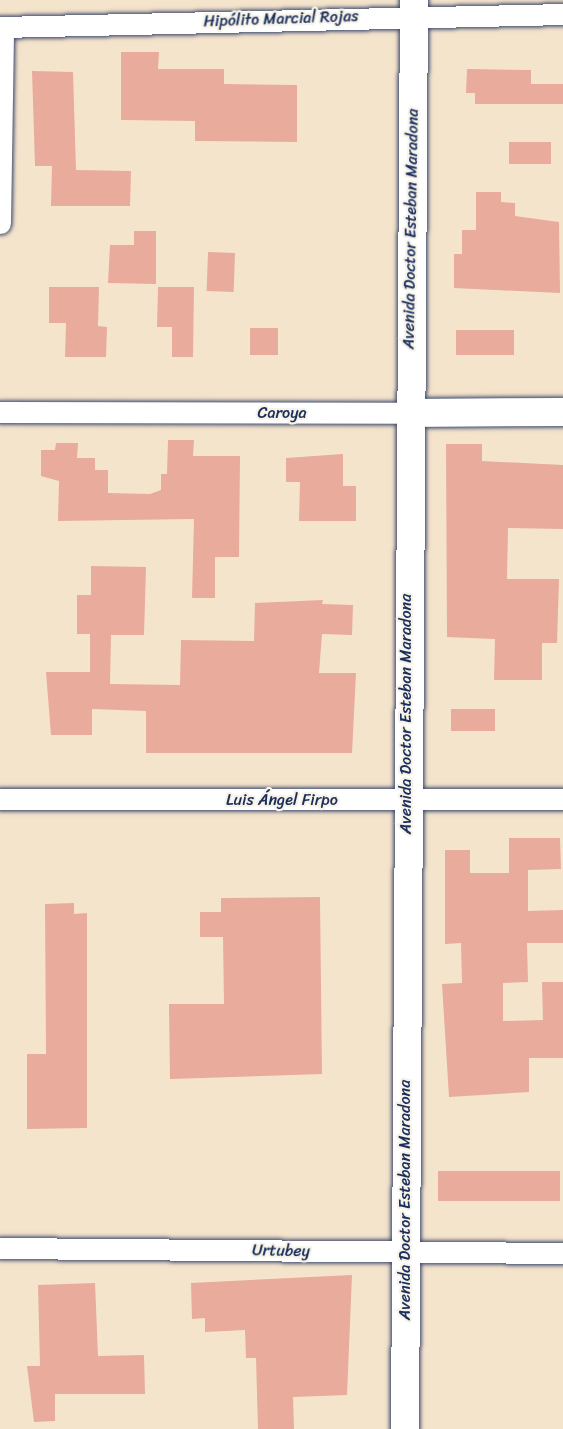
<!DOCTYPE html>
<html>
<head>
<meta charset="utf-8">
<style>
	body { margin:0 }
	#map { position:relative; width:563px; height:1429px; overflow:hidden; background:#f5e4cc; font-family:Sriracha,sans-serif }
	div>[style] { position:absolute }
	[style*='--x'] { left:calc(var(--x)*1px); top:calc(var(--y)*1px); width:calc(var(--w)*1px); rotate:calc(var(--a)*1deg) }
	.building>* { inset:0; background:#e8ab9c; transform-origin:0 0 }
	.roads { filter:drop-shadow(0 0 2px #3c4a6e) drop-shadow(0 0 2px #3c4a6e) }
	.street>* { height:21px; margin:-10.5px; padding:0 10.5px; transform-origin:10.5px; border-radius:10.5px; background:#fff }
	.secondary>* { height:28px; margin:-14px; padding:0 14px; transform-origin:14px; border-radius:14px; background:#fff }
	span { translate:-50% -50%; white-space:nowrap; text-align:center; line-height:1.15; -webkit-text-stroke:4.5px #f7f3e8; paint-order:stroke }
	.street-label { font-size:16px; color:#1b2f5e }
</style>
</head>
<body>
<div id="map">
	<div class="building">
		<div style="clip-path:polygon(121px 52px,159px 52px,158px 69px,224px 69px,224px 84px,297px 85px,297px 142px,195px 141px,195px 121px,121px 120px)"></div>
		<div style="clip-path:polygon(467px 69px,531px 70px,531px 84px,563px 84px,563px 104px,475px 104px,475px 93px,466px 93px)"></div>
		<div style="clip-path:polygon(32px 71px,73px 72px,76px 170px,131px 171px,130px 206px,51px 206px,52px 166px,35px 166px)"></div>
		<div style="left:509px;top:142px;width:42px;height:22px"></div>
		<div style="clip-path:polygon(476px 192px,501px 192px,501px 202px,515px 203px,515px 216px,559px 222px,560px 293px,454px 288px,454px 254px,462px 254px,462px 230px,476px 230px)"></div>
		<div style="clip-path:polygon(134px 231px,156px 231px,156px 284px,108px 283px,110px 245px,134px 245px)"></div>
		<div style="left:208px;top:252px;width:27px;height:39px;rotate:2deg"></div>
		<div style="clip-path:polygon(49px 287px,99px 287px,98px 326px,107px 327px,106px 357px,65px 357px,66px 323px,49px 323px)"></div>
		<div style="clip-path:polygon(158px 287px,194px 287px,193px 357px,172px 357px,172px 327px,157px 327px)"></div>
		<div style="left:250px;top:328px;width:28px;height:27px"></div>
		<div style="left:456px;top:330px;width:58px;height:25px"></div>
		<div style="clip-path:polygon(168px 440px,194px 440px,193px 456px,240px 456px,239px 557px,215px 557px,215px 598px,192px 598px,194px 519px,58px 521px,59px 481px,41px 476px,41px 450px,55px 450px,56px 443px,78px 443px,77px 458px,95px 458px,95px 470px,108px 470px,108px 493px,150px 494px,161px 490px,161px 474px,167px 474px)"></div>
		<div style="clip-path:polygon(446px 444px,482px 444px,482px 461px,563px 465px,563px 529px,508px 528px,507px 579px,559px 579px,557px 643px,542px 643px,542px 680px,494px 680px,495px 639px,447px 637px)"></div>
		<div style="clip-path:polygon(343px 454px,343px 486px,356px 486px,356px 521px,299px 521px,300px 482px,286px 482px,286px 458px)"></div>
		<div style="clip-path:polygon(91px 566px,146px 567px,144px 635px,111px 635px,110px 684px,180px 685px,181px 640px,254px 641px,255px 603px,323px 600px,322px 604px,353px 605px,352px 635px,322px 634px,319px 673px,356px 673px,352px 753px,146px 753px,146px 711px,92px 709px,92px 735px,51px 735px,46px 672px,90px 672px,90px 634px,77px 634px,77px 595px,91px 595px)"></div>
		<div style="left:451px;top:709px;width:44px;height:22px"></div>
		<div style="clip-path:polygon(509px 838px,560px 838px,561px 869px,528px 870px,528px 911px,563px 910px,563px 943px,527px 943px,528px 982px,503px 983px,503px 1021px,543px 1020px,542px 982px,563px 982px,563px 1058px,529px 1058px,529px 1092px,449px 1097px,442px 984px,462px 983px,461px 943px,445px 944px,445px 850px,470px 850px,470px 873px,509px 873px)"></div>
		<div style="clip-path:polygon(320px 897px,322px 1074px,170px 1079px,169px 1004px,224px 1004px,223px 937px,200px 937px,200px 912px,221px 912px,221px 898px)"></div>
		<div style="clip-path:polygon(74px 903px,74px 914px,87px 913px,87px 1128px,27px 1129px,27px 1054px,46px 1054px,45px 904px)"></div>
		<div style="left:438px;top:1171px;width:122px;height:30px"></div>
		<div style="clip-path:polygon(352px 1275px,347px 1395px,293px 1397px,294px 1429px,258px 1429px,256px 1358px,246px 1358px,245px 1330px,205px 1332px,205px 1318px,192px 1319px,191px 1283px)"></div>
		<div style="clip-path:polygon(95px 1283px,98px 1356px,144px 1355px,145px 1394px,55px 1394px,55px 1421px,34px 1422px,27px 1366px,40px 1366px,38px 1285px)"></div>
	</div>
	<div class="roads">
		<div class="street">
			<div style="--x:0;--y:27;--w:563;--a:-1.32"></div>
			<div style="--x:0;--y:223;--w:196;--a:-89.1"></div>
			<div style="--x:0;--y:412;--w:407;--a:0.1"></div>
			<div style="--x:0;--y:799;--w:563;--a:0"></div>
			<div style="--x:0;--y:1248;--w:563;--a:0.51"></div>
		</div>
		<div class="secondary">
			<div style="--x:407;--y:413;--w:156;--a:-0.4"></div>
			<div style="--x:405;--y:1429;--w:1429;--a:-89.64"></div>
		</div>
	</div>
	<div class="street-label">
		<span style="left:281px;top:19px;rotate:-2deg">Hipólito Marcial Rojas</span>
		<span style="left:411px;top:229px;rotate:-89deg">Avenida Doctor Esteban Maradona</span>
		<span style="left:282px;top:413px">Caroya</span>
		<span style="left:406px;top:714px;rotate:-90deg">Avenida Doctor Esteban Maradona</span>
		<span style="left:282px;top:800px">Luis Ángel Firpo</span>
		<span style="left:405px;top:1200px;rotate:-90deg">Avenida Doctor Esteban Maradona</span>
		<span style="left:281px;top:1251px;rotate:1deg">Urtubey</span>
	</div>
</div>
</body>
</html>
